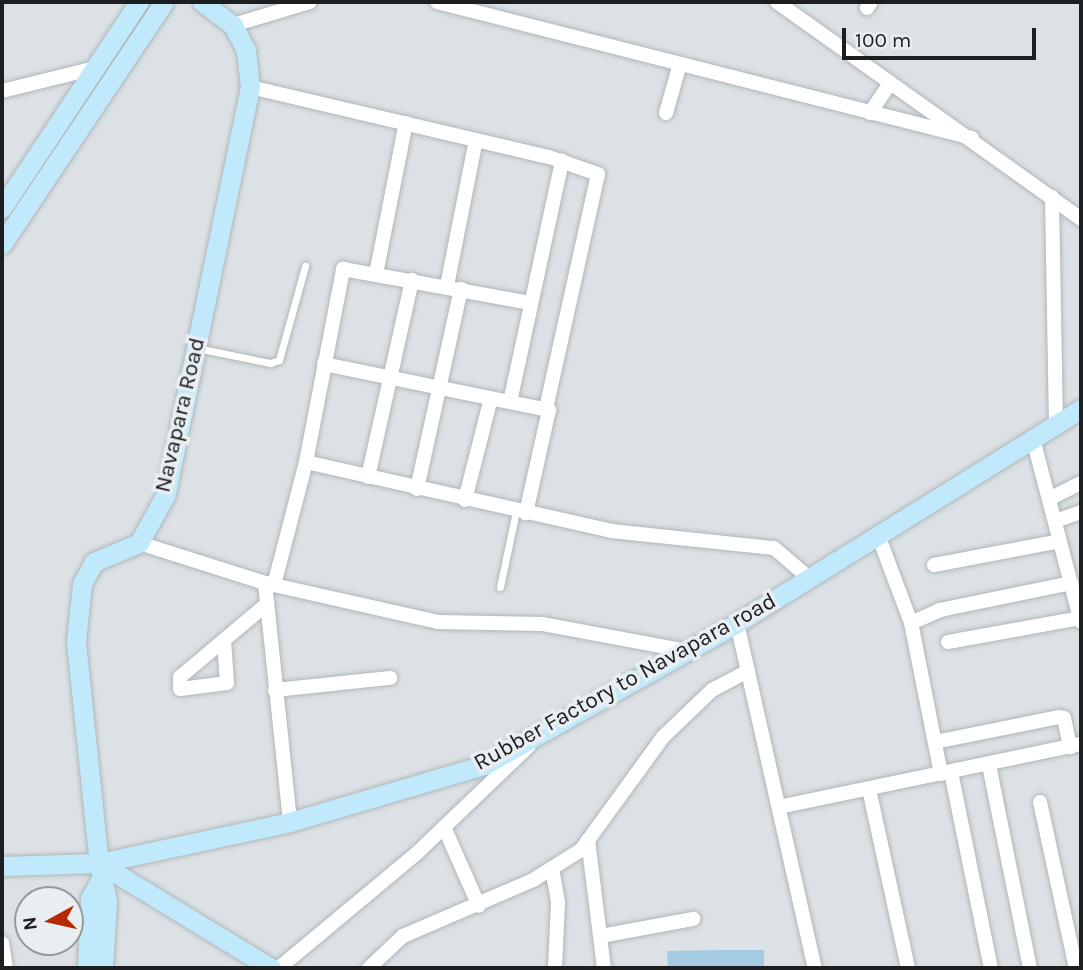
<!DOCTYPE html>
<html>
<head>
<meta charset="utf-8">
<style>
	body { margin:0 }
	#map { position:relative; width:1083px; height:970px; overflow:hidden; background:#dbe1e4; font-family:Karla,sans-serif }
	div>[style] { position:absolute }
	[style*='--x'] { left:calc(var(--x)*1px); top:calc(var(--y)*1px); width:calc(var(--w)*1px); rotate:calc(var(--a)*1deg) }
	.building>* { inset:0; background:#a5cbe3 }
	.roads { filter:drop-shadow(0 0 2px #b1b6ba) drop-shadow(0 0 2px #b1b6ba) }
	.lane>* { height:7px; margin:-3.5px; padding:0 3.5px; transform-origin:3.5px; border-radius:3.5px; background:#fff }
	.street>* { height:14px; margin:-7px; padding:0 7px; transform-origin:7px; border-radius:7px; background:#fff }
	.secondary>* { height:19px; margin:-9.5px; padding:0 9.5px; transform-origin:9.5px; border-radius:9.5px; background:#c0e9fc }
	span { translate:-50% -50%; white-space:nowrap; text-align:center; line-height:1.15; -webkit-text-stroke:7px #e8eef1; paint-order:stroke }
	.street-label { font-size:23px; color:#1c1e20 }
	.frame { position:absolute; inset:0; border:4px solid #1c1e20; pointer-events:none }
	.north { position:absolute; left:14px; top:886px; width:70px; height:70px; box-sizing:border-box; background:#e8eef1; border:2px solid #969b9d; border-radius:50%; rotate:262deg; font-size:19px; font-weight:700; line-height:28px; text-align:center; color:#1c1e20 }
	.north::after { content:''; display:block; margin:auto; width:24px; height:32px; background:#b52a03; clip-path:polygon(50% 0,100% 100%,50% 72%,0 100%) }
	.scale { position:absolute; left:842px; top:28px; width:194px; height:32px; box-sizing:border-box; border:4px solid #1c1e20; border-top:0; padding-left:9px; font-size:21px; line-height:24px; white-space:nowrap; color:#1c1e20; -webkit-text-stroke:5px #e8eef1; paint-order:stroke }
</style>
</head>
<body>
<div id="map">
	<div class="building">
		<div style="clip-path:polygon(717px 950px,764px 950px,764px 968px,668px 968px,667px 951px)"></div>
	</div>
	<div class="roads">
		<div class="lane">
			<div style="--x:197;--y:348;--w:75;--a:11.6"></div>
			<div style="--x:270;--y:363;--w:9;--a:-18"></div>
			<div style="--x:279;--y:360;--w:98;--a:-74.5"></div>
			<div style="--x:500;--y:587;--w:78;--a:-78.1"></div>
		</div>
		<div class="street">
			<div style="--x:437;--y:2;--w:552;--a:14.26"></div>
			<div style="--x:777;--y:2;--w:374;--a:35.5"></div>
			<div style="--x:867;--y:8;--w:7;--a:-56"></div>
			<div style="--x:233;--y:25;--w:80;--a:-16.6"></div>
			<div style="--x:250;--y:87;--w:307;--a:13.2"></div>
			<div style="--x:549;--y:157;--w:52;--a:19.1"></div>
			<div style="--x:598;--y:174;--w:241;--a:102.5"></div>
			<div style="--x:2;--y:91;--w:96;--a:-13.9"></div>
			<div style="--x:666;--y:113;--w:51;--a:-74.1"></div>
			<div style="--x:870;--y:113;--w:36;--a:-56"></div>
			<div style="--x:1052;--y:197;--w:228;--a:89"></div>
			<div style="--x:376;--y:274;--w:154;--a:-78.8"></div>
			<div style="--x:447;--y:286;--w:149;--a:-78.8"></div>
			<div style="--x:324;--y:364;--w:230;--a:11.6"></div>
			<div style="--x:549;--y:410;--w:106;--a:102.6"></div>
			<div style="--x:510;--y:402;--w:247;--a:-77.8"></div>
			<div style="--x:1033;--y:439;--w:189;--a:75.3"></div>
			<div style="--x:306;--y:462;--w:313;--a:12.7"></div>
			<div style="--x:611;--y:531;--w:164;--a:6"></div>
			<div style="--x:774;--y:548;--w:46;--a:40.6"></div>
			<div style="--x:368;--y:477;--w:202;--a:-77.4"></div>
			<div style="--x:417;--y:489;--w:205;--a:-77.6"></div>
			<div style="--x:1049;--y:499;--w:36;--a:-27"></div>
			<div style="--x:465;--y:500;--w:105;--a:-75.7"></div>
			<div style="--x:1055;--y:521;--w:28;--a:-19"></div>
			<div style="--x:878;--y:535;--w:94;--a:69.4"></div>
			<div style="--x:139;--y:543;--w:132;--a:17.6"></div>
			<div style="--x:265;--y:583;--w:240;--a:84"></div>
			<div style="--x:934;--y:565;--w:128;--a:-10.8"></div>
			<div style="--x:265;--y:583;--w:177;--a:12.7"></div>
			<div style="--x:438;--y:622;--w:104;--a:1.1"></div>
			<div style="--x:542;--y:624;--w:147;--a:10.5"></div>
			<div style="--x:274;--y:585;--w:127;--a:-75.4"></div>
			<div style="--x:306;--y:462;--w:197;--a:-79.1"></div>
			<div style="--x:343;--y:269;--w:191;--a:10.3"></div>
			<div style="--x:737;--y:623;--w:354;--a:77.3"></div>
			<div style="--x:224;--y:640;--w:43;--a:86"></div>
			<div style="--x:227;--y:683;--w:47;--a:172.7"></div>
			<div style="--x:180;--y:689;--w:12;--a:-90"></div>
			<div style="--x:180;--y:677;--w:114;--a:-40"></div>
			<div style="--x:948;--y:642;--w:134;--a:-10.3"></div>
			<div style="--x:275;--y:690;--w:116;--a:-6"></div>
			<div style="--x:935;--y:742;--w:126;--a:-11.4"></div>
			<div style="--x:1059;--y:717;--w:5;--a:11"></div>
			<div style="--x:1064;--y:718;--w:30;--a:78"></div>
			<div style="--x:989;--y:765;--w:207;--a:78.6"></div>
			<div style="--x:951;--y:772;--w:200;--a:78.5"></div>
			<div style="--x:941;--y:774;--w:154;--a:-101.2"></div>
			<div style="--x:911;--y:623;--w:32;--a:-24"></div>
			<div style="--x:940;--y:610;--w:134;--a:-11.6"></div>
			<div style="--x:869;--y:789;--w:183;--a:77.7"></div>
			<div style="--x:1040;--y:802;--w:170;--a:77.8"></div>
			<div style="--x:779;--y:807;--w:309;--a:-11.8"></div>
			<div style="--x:444;--y:827;--w:86;--a:66.1"></div>
			<div style="--x:588;--y:840;--w:129;--a:82.9"></div>
			<div style="--x:552;--y:868;--w:36;--a:80"></div>
			<div style="--x:558;--y:903;--w:65;--a:92.6"></div>
			<div style="--x:601;--y:936;--w:94;--a:-10.5"></div>
			<div style="--x:2;--y:943;--w:25;--a:81"></div>
			<div style="--x:279;--y:968;--w:181;--a:-39.8"></div>
			<div style="--x:418;--y:852;--w:153;--a:-43.7"></div>
			<div style="--x:369;--y:968;--w:47;--a:-43.3"></div>
			<div style="--x:403;--y:936;--w:142;--a:-23.3"></div>
			<div style="--x:533;--y:880;--w:57;--a:-32"></div>
			<div style="--x:581;--y:850;--w:140;--a:-54"></div>
			<div style="--x:663;--y:737;--w:68;--a:-43.8"></div>
			<div style="--x:712;--y:690;--w:41;--a:-27.8"></div>
		</div>
		<div class="secondary">
			<div style="--x:202;--y:2;--w:39;--a:37"></div>
			<div style="--x:233;--y:25;--w:28;--a:63"></div>
			<div style="--x:246;--y:50;--w:37;--a:84"></div>
			<div style="--x:250;--y:87;--w:416;--a:101.7"></div>
			<div style="--x:166;--y:494;--w:56;--a:118.9"></div>
			<div style="--x:139;--y:543;--w:49;--a:157.1"></div>
			<div style="--x:94;--y:562;--w:25;--a:119"></div>
			<div style="--x:82;--y:584;--w:58;--a:95.9"></div>
			<div style="--x:76;--y:642;--w:222;--a:84.1"></div>
			<div style="--x:99;--y:863;--w:202;--a:31.4"></div>
			<div style="--x:2;--y:208;--w:247;--a:-56.4"></div>
			<div style="--x:2;--y:244;--w:291;--a:-56.2"></div>
			<div style="--x:99;--y:863;--w:40;--a:78"></div>
			<div style="--x:107;--y:902;--w:66;--a:93.5"></div>
			<div style="--x:2;--y:866;--w:97;--a:-1.8"></div>
			<div style="--x:99;--y:863;--w:195;--a:-12.1"></div>
			<div style="--x:290;--y:822;--w:202;--a:-16.4"></div>
			<div style="--x:484;--y:765;--w:290;--a:-29.3"></div>
			<div style="--x:737;--y:623;--w:405;--a:-31.9"></div>
			<div style="--x:87;--y:968;--w:69;--a:-87.5"></div>
			<div style="--x:90;--y:899;--w:19;--a:-62"></div>
		</div>
	</div>
	<div class="street-label">
		<span style="left:180px;top:415px;rotate:-77deg">Navapara Road</span>
		<span style="left:625px;top:682px;rotate:-29deg">Rubber Factory to Navapara road</span>
	</div>
	<div class="frame"></div>
	<div class="north">N</div>
	<div class="scale">100 m</div>
</div>
</body>
</html>
